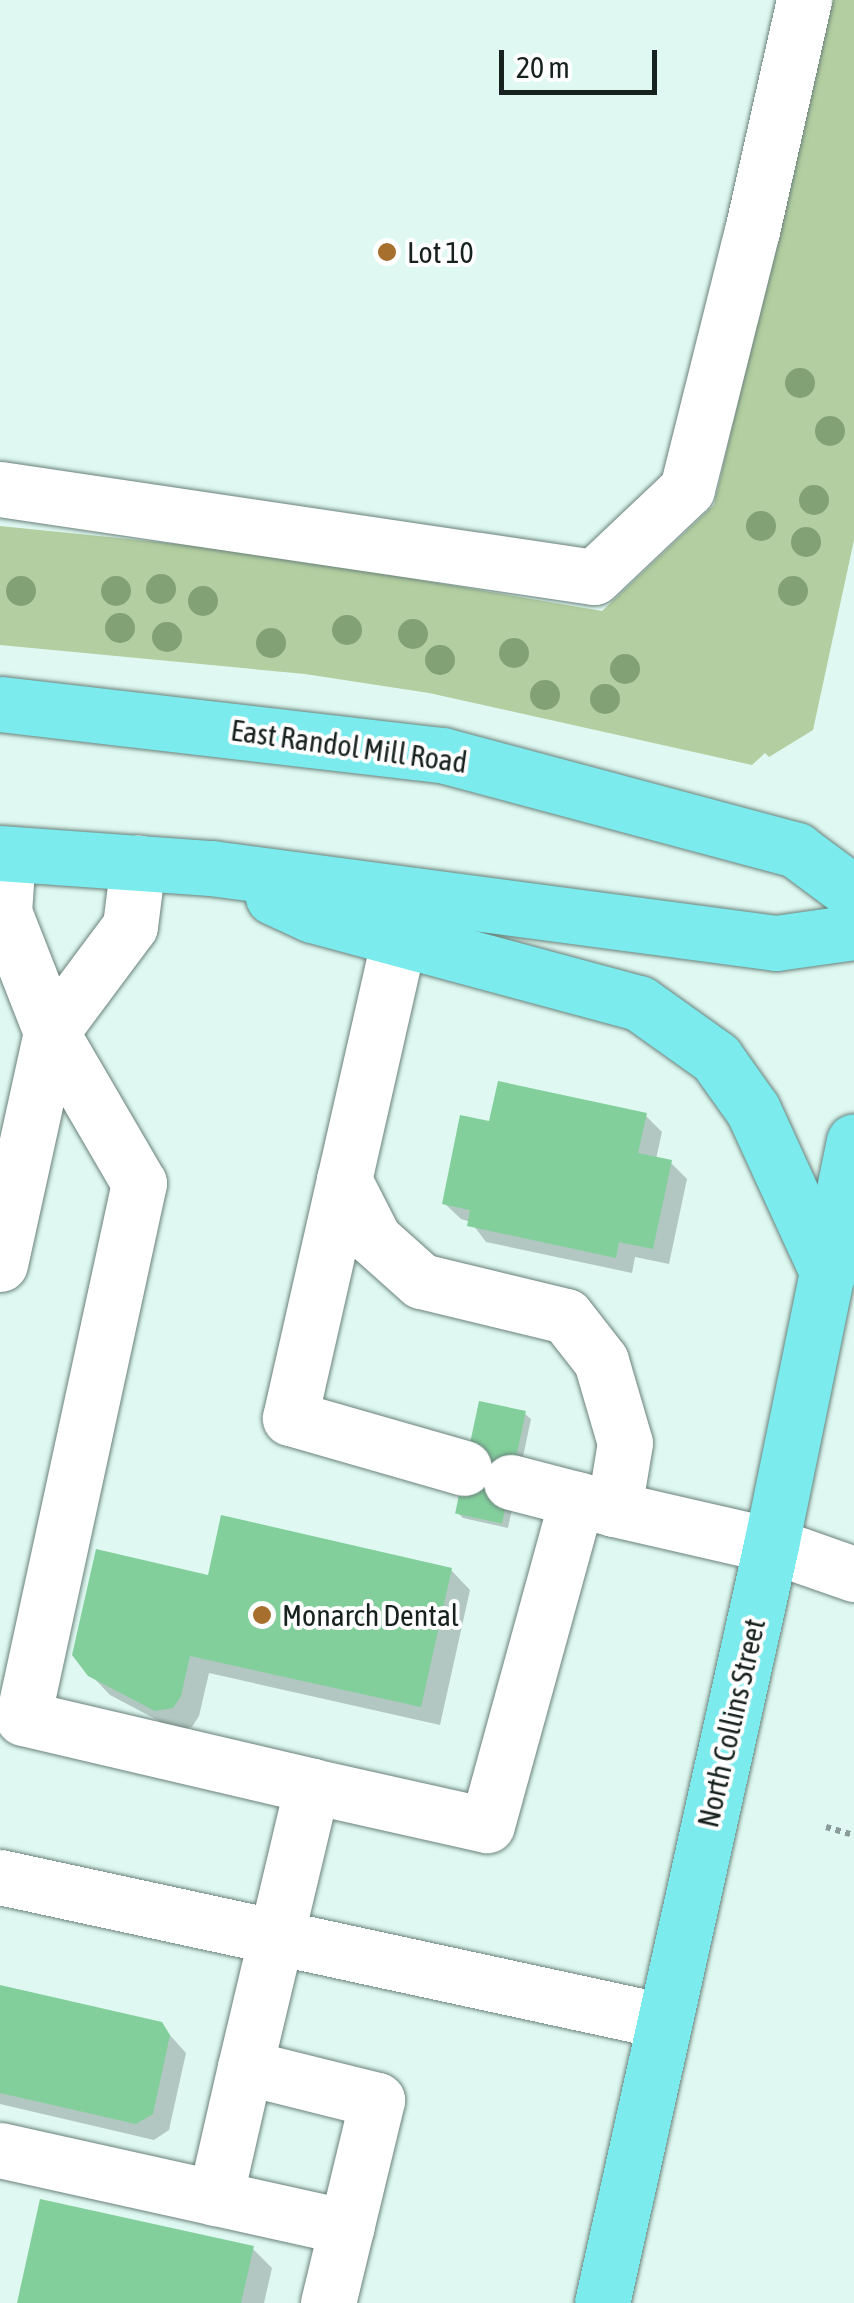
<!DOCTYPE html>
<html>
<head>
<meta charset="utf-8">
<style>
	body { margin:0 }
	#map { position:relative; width:854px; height:2303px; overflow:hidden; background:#dff9f2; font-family:"Asap Condensed",sans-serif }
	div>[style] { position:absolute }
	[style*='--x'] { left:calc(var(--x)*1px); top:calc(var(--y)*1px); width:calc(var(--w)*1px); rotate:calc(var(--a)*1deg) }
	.green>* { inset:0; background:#b3cea0 }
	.shadow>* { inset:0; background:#0003 }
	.building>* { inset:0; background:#82cf9c; transform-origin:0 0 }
	.path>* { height:6px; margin-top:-3px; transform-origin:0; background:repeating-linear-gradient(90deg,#899c97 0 5px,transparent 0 10px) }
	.roads { filter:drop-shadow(0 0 2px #6a817a) drop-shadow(0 0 2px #6a817a) }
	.minor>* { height:55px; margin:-27.5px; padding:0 27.5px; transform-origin:27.5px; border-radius:27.5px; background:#fff }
	.major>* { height:55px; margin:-27.5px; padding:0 27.5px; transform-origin:27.5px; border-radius:27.5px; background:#7bebee }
	.trees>* { width:30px; height:30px; margin:-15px; border-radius:50%; background:#82a175 }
	.dots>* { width:28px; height:28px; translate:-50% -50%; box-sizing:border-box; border:5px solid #fff; border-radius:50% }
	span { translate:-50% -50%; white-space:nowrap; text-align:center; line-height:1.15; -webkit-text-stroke:8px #fff; paint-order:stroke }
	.poi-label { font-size:30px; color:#17211e }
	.left { translate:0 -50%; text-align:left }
	.street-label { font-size:30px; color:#17211e }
	.scale { position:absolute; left:499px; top:50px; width:158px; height:45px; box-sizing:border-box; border:5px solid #17211e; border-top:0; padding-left:12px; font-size:30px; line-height:35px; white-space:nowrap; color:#17211e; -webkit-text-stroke:8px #fff; paint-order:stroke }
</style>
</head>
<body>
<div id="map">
	<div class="green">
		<div style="clip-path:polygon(832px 0,854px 0,854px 540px,813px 730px,769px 757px,765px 753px,752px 765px,429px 693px,305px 674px,0 645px,0 526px,256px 552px,602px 611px,714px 505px)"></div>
	</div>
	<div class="shadow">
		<div style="clip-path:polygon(645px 1115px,662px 1132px,656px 1159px,671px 1163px,687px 1179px,669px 1264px,635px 1257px,632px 1273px,486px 1242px,471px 1222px,461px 1219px,444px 1203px,491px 1124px)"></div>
		<div style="clip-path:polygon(525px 1414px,531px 1419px,508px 1528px,463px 1518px,458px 1513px)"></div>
		<div style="clip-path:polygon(451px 1570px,470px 1590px,440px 1725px,209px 1673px,199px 1716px,192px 1727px,176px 1730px,110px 1695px,90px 1674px,210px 1578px)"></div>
		<div style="clip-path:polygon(0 1988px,160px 2024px,186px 2053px,169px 2130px,154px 2140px,0 2104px)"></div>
		<div style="clip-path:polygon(253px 2249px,272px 2268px,264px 2303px,20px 2303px)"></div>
	</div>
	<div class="building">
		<div style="clip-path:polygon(498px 1081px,647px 1113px,638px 1153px,672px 1160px,653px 1249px,619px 1242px,616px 1258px,467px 1226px,470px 1210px,442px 1204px,460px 1115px,489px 1121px)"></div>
		<div style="left:479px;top:1401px;width:48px;height:115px;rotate:12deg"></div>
		<div style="clip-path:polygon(221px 1515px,452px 1568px,421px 1707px,190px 1656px,181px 1696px,173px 1708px,155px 1711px,88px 1676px,72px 1655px,96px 1549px,208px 1575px)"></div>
		<div style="clip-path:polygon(0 1985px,162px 2022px,170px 2035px,153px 2114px,136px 2124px,0 2093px)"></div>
		<div style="clip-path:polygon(40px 2199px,254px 2246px,241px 2303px,17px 2303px)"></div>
	</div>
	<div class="path">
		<div style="--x:826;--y:1827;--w:29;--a:16"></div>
	</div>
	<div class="roads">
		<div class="minor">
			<div style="--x:0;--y:489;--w:600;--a:8.43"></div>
			<div style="--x:594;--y:577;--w:128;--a:-43.4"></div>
			<div style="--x:687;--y:489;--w:266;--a:-75.9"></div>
			<div style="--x:752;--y:231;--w:237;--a:-77.3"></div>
			<div style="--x:8;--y:854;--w:58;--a:93.9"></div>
			<div style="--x:4;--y:912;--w:129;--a:68.6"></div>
			<div style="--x:51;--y:1032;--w:175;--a:59.8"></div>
			<div style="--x:139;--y:1183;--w:547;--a:102.23"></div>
			<div style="--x:23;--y:1718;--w:297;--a:13.2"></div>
			<div style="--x:399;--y:938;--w:248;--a:102.8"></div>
			<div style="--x:344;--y:1180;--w:66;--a:63"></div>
			<div style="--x:374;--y:1239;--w:63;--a:41.8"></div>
			<div style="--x:421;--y:1281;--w:149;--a:13.6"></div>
			<div style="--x:566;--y:1316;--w:57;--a:52.1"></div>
			<div style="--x:601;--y:1361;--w:85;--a:73.7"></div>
			<div style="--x:625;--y:1443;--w:67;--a:99.5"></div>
			<div style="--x:614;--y:1509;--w:161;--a:12.9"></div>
			<div style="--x:771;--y:1545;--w:88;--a:19.3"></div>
			<div style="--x:344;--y:1180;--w:244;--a:102.8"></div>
			<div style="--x:290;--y:1418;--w:181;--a:16"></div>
			<div style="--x:0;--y:1264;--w:238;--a:-77.6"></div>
			<div style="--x:51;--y:1032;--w:132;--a:-53.3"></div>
			<div style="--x:130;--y:926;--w:64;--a:-82.8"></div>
			<div style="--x:511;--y:1482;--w:103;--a:14.6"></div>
			<div style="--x:0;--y:1877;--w:679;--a:12.24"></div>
			<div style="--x:0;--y:2150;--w:355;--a:12.5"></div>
			<div style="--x:215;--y:2198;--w:134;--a:-77.1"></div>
			<div style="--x:328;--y:2303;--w:209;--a:-76.4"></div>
			<div style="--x:377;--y:2100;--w:136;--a:-166"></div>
			<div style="--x:245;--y:2067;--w:289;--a:-76.6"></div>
			<div style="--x:312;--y:1786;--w:179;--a:12.6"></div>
			<div style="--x:487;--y:1825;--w:338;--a:-74.6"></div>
		</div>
		<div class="major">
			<div style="--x:0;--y:704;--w:445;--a:6.6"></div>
			<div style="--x:442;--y:755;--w:367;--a:15"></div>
			<div style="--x:796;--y:850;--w:72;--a:36.6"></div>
			<div style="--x:0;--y:853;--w:212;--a:4.1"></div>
			<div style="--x:211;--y:868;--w:570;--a:7.56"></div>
			<div style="--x:776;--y:943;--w:79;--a:-8"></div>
			<div style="--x:273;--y:897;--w:43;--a:24.8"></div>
			<div style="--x:312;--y:915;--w:339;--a:15.1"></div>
			<div style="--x:639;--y:1003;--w:95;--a:35.5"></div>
			<div style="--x:716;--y:1058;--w:64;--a:54.6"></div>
			<div style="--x:753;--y:1110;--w:180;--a:65.4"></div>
			<div style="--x:602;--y:2303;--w:777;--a:-77.43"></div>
			<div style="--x:771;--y:1545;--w:412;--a:-78.4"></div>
		</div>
	</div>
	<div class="trees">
		<div style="left:800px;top:383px"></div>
		<div style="left:830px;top:431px"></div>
		<div style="left:814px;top:500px"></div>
		<div style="left:761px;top:526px"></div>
		<div style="left:806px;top:542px"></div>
		<div style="left:161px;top:589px"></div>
		<div style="left:21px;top:591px"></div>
		<div style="left:116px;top:591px"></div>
		<div style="left:793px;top:591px"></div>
		<div style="left:203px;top:601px"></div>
		<div style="left:120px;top:628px"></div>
		<div style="left:347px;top:630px"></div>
		<div style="left:413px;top:634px"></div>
		<div style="left:167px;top:637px"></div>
		<div style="left:271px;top:643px"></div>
		<div style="left:514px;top:653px"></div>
		<div style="left:440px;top:660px"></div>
		<div style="left:625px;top:669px"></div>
		<div style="left:545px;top:695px"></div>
		<div style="left:605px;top:699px"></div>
	</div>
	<div class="dots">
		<div style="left:387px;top:252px;background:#a76f2d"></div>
		<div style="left:262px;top:1615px;background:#a76f2d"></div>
	</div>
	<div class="poi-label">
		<span class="left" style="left:407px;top:252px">Lot 10</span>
		<span class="left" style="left:282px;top:1615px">Monarch Dental</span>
	</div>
	<div class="street-label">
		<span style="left:349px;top:746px;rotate:8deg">East Randol Mill Road</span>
		<span style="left:731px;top:1723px;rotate:-77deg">North Collins Street</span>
	</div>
	<div class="scale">20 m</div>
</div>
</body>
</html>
